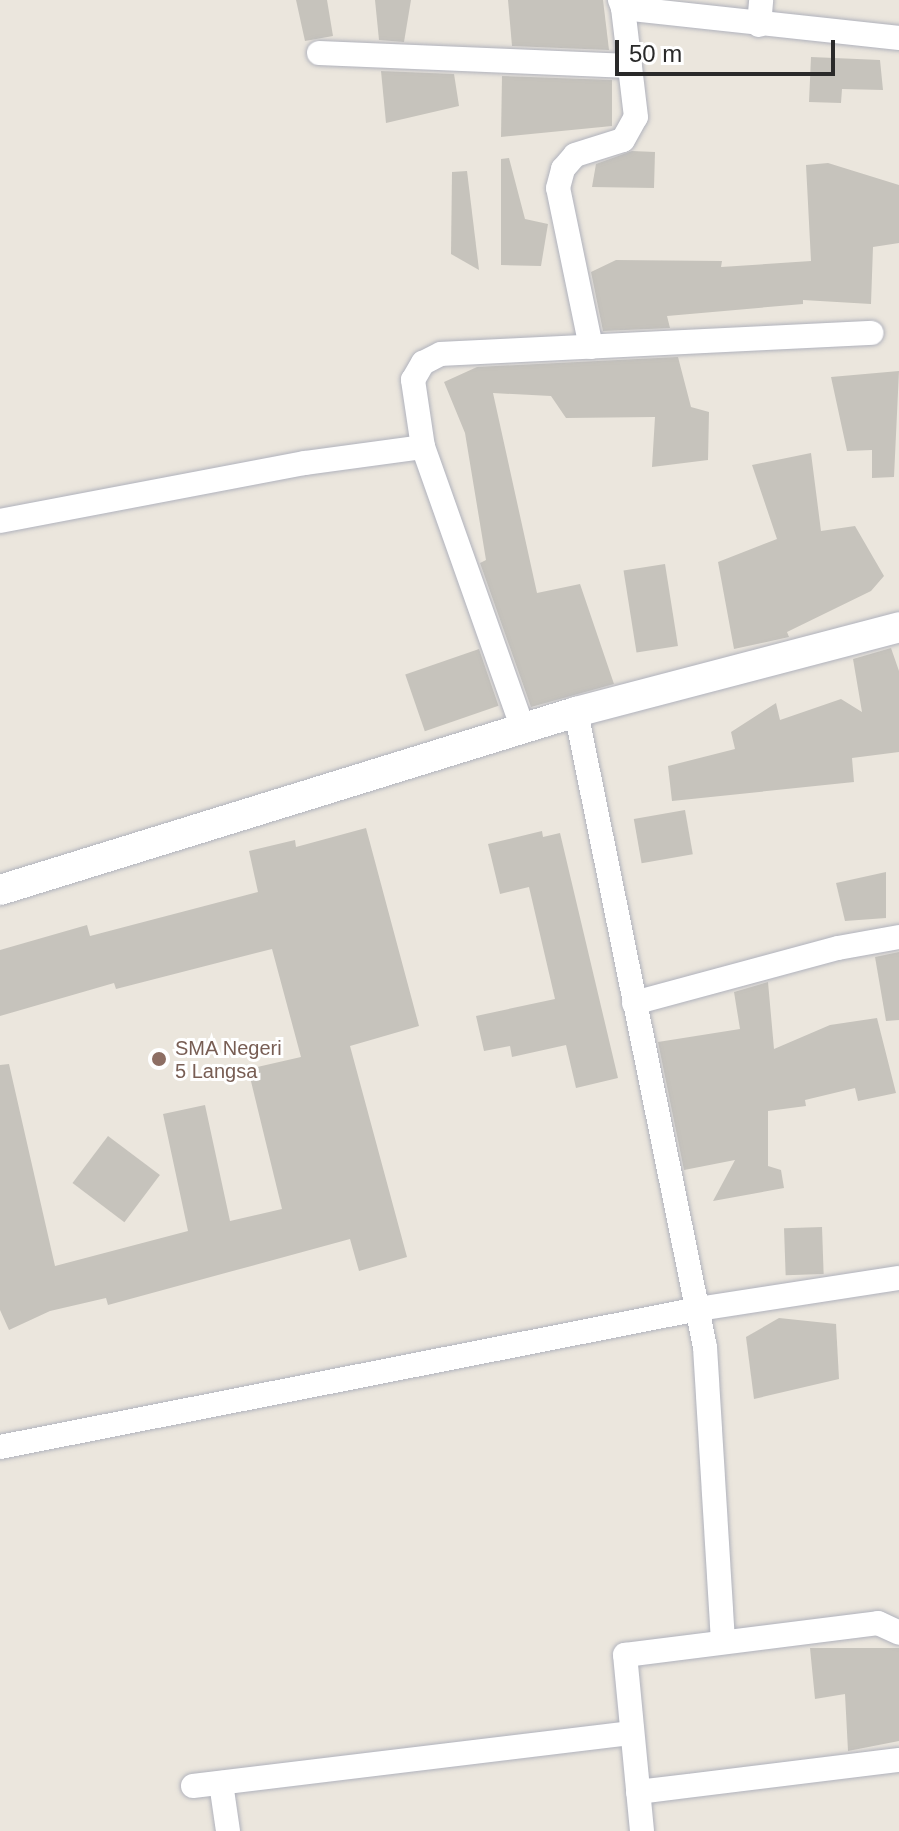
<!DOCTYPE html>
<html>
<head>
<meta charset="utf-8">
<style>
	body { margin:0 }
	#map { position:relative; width:899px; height:1831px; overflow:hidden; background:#ebe6dd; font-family:Arial,sans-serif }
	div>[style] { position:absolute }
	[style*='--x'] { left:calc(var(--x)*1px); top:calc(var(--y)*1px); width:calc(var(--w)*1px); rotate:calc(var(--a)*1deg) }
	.building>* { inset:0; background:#c6c3bc; transform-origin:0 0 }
	.roads { filter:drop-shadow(0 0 2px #b0b2bc) drop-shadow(0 0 2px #b0b2bc) }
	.minor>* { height:24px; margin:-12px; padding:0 12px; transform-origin:12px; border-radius:12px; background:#fff }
	.tertiary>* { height:30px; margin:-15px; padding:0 15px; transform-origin:15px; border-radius:15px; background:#fff }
	.dots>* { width:22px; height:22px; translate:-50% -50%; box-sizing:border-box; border:4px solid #fff; border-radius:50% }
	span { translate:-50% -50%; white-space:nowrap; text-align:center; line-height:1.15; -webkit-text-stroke:6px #fff; paint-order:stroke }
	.education-label { font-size:20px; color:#785e54 }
	.left { translate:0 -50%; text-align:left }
	.scale { position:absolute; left:615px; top:40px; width:220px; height:36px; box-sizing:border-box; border:4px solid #2a2a2a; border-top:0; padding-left:10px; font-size:24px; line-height:28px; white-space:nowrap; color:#2a2a2a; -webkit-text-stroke:6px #fff; paint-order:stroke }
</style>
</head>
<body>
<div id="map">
	<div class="building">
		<div style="clip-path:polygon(296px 0,327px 0,333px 36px,305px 41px)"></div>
		<div style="clip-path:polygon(375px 0,411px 0,404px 42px,379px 40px)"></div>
		<div style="clip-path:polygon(508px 0,603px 0,609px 50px,512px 46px)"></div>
		<div style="clip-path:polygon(811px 57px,880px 60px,883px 90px,842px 89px,841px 103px,809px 102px)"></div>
		<div style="clip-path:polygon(381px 71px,454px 74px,459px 106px,386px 123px)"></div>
		<div style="clip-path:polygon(502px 76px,612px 80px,612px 126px,501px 137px)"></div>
		<div style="clip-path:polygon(632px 151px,655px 152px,654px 188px,592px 187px,596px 164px)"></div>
		<div style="clip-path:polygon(509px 158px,525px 219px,548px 224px,541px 266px,501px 265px,501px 159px)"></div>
		<div style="clip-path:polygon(828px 163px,899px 185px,899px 243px,873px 247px,871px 304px,803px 300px,803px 304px,667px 316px,670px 328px,603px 331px,591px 272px,616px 260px,722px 261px,721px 267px,811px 261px,806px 165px)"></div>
		<div style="clip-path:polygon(467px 171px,479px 270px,451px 254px,452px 172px)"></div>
		<div style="clip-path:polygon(678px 357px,691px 407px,709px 412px,708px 460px,652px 467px,655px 417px,566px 418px,551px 396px,493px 393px,537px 593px,580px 584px,614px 684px,531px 707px,480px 563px,486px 560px,465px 433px,444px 382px,477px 367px)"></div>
		<div style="clip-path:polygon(899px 371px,894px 477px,872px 478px,872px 450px,847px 451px,831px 377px)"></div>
		<div style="clip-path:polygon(811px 453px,821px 531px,855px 526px,884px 576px,871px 591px,787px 632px,789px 637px,734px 649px,718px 562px,777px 539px,752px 465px)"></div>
		<div style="left:665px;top:564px;width:83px;height:42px;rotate:81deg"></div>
		<div style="clip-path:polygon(891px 648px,899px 671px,899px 752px,852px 758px,854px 782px,672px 801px,668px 766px,735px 749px,731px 732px,776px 703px,780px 720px,841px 699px,862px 712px,853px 659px)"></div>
		<div style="left:479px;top:649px;width:60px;height:78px;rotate:71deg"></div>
		<div style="left:685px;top:810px;width:45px;height:52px;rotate:80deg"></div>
		<div style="clip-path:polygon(366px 828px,419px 1026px,350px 1046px,407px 1257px,359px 1271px,350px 1239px,108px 1305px,106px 1298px,50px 1311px,9px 1330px,0 1310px,0 1065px,9px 1064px,55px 1266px,188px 1231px,163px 1114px,205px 1105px,230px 1221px,282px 1209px,248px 1069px,301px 1057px,272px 949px,116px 989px,114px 983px,0 1016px,0 950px,87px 925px,90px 936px,258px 892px,249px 851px,295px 840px,296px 847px)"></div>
		<div style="clip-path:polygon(542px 831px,543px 837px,560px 833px,618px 1078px,576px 1088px,566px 1045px,512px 1057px,510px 1046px,484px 1051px,476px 1016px,555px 999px,529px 887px,500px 894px,488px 844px)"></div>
		<div style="clip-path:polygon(886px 872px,886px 918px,845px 921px,836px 883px)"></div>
		<div style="clip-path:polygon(899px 952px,899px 1020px,886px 1021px,875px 957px)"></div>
		<div style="clip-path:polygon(768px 982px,774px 1049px,830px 1025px,877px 1018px,896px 1093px,858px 1101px,855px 1088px,805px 1100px,806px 1106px,768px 1111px,768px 1166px,781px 1170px,784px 1188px,713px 1201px,735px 1160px,684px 1170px,658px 1042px,740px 1029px,734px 992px)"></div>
		<div style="left:108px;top:1136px;width:65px;height:59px;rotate:37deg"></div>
		<div style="left:822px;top:1227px;width:47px;height:38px;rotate:88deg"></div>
		<div style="clip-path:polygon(779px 1318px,836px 1324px,839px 1379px,754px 1399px,746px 1337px)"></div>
		<div style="clip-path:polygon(810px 1648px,899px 1648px,899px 1741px,848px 1751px,845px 1694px,815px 1699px)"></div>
	</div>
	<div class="roads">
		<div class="minor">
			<div style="--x:620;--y:0;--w:9;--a:69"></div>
			<div style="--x:623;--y:8;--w:278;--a:6.2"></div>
			<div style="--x:759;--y:25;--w:25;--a:-85"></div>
			<div style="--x:319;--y:53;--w:311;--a:2.4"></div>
			<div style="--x:591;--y:347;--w:162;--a:-101.7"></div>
			<div style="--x:558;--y:188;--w:20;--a:-75"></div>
			<div style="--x:563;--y:169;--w:18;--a:-49"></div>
			<div style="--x:575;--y:155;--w:50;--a:-17.4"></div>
			<div style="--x:623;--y:140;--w:26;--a:-61"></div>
			<div style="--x:636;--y:117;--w:110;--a:-96.8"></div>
			<div style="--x:0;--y:521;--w:310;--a:-10.8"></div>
			<div style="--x:305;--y:463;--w:119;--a:-7.7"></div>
			<div style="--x:576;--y:712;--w:648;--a:78.52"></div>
			<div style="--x:705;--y:1347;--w:294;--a:86.5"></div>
			<div style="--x:523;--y:729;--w:299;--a:-109.5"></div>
			<div style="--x:423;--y:447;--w:68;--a:-98.5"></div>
			<div style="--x:413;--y:380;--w:20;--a:-60"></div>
			<div style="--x:423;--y:363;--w:20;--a:-27"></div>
			<div style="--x:441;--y:354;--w:431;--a:-2.8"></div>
			<div style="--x:634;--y:1003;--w:211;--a:-15.1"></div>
			<div style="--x:838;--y:948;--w:62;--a:-10.2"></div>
			<div style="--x:0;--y:1447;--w:712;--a:-11.18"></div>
			<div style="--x:698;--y:1309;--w:203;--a:-8.8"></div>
			<div style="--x:221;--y:1783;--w:49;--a:81.7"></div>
			<div style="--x:193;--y:1786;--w:442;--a:-6.9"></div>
			<div style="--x:638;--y:1792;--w:263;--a:-7"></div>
			<div style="--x:642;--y:1831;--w:177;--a:-95.5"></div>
			<div style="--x:625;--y:1655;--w:255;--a:-7.2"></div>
			<div style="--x:878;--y:1623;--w:23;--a:25"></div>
		</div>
		<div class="tertiary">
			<div style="--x:0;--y:890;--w:603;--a:-17.17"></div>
			<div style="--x:576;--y:712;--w:334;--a:-14.7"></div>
		</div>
	</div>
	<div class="dots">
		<div style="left:159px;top:1059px;background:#8d6e63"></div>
	</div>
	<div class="education-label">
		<span class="left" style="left:175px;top:1060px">SMA Negeri<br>5 Langsa</span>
	</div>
	<div class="scale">50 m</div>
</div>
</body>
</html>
